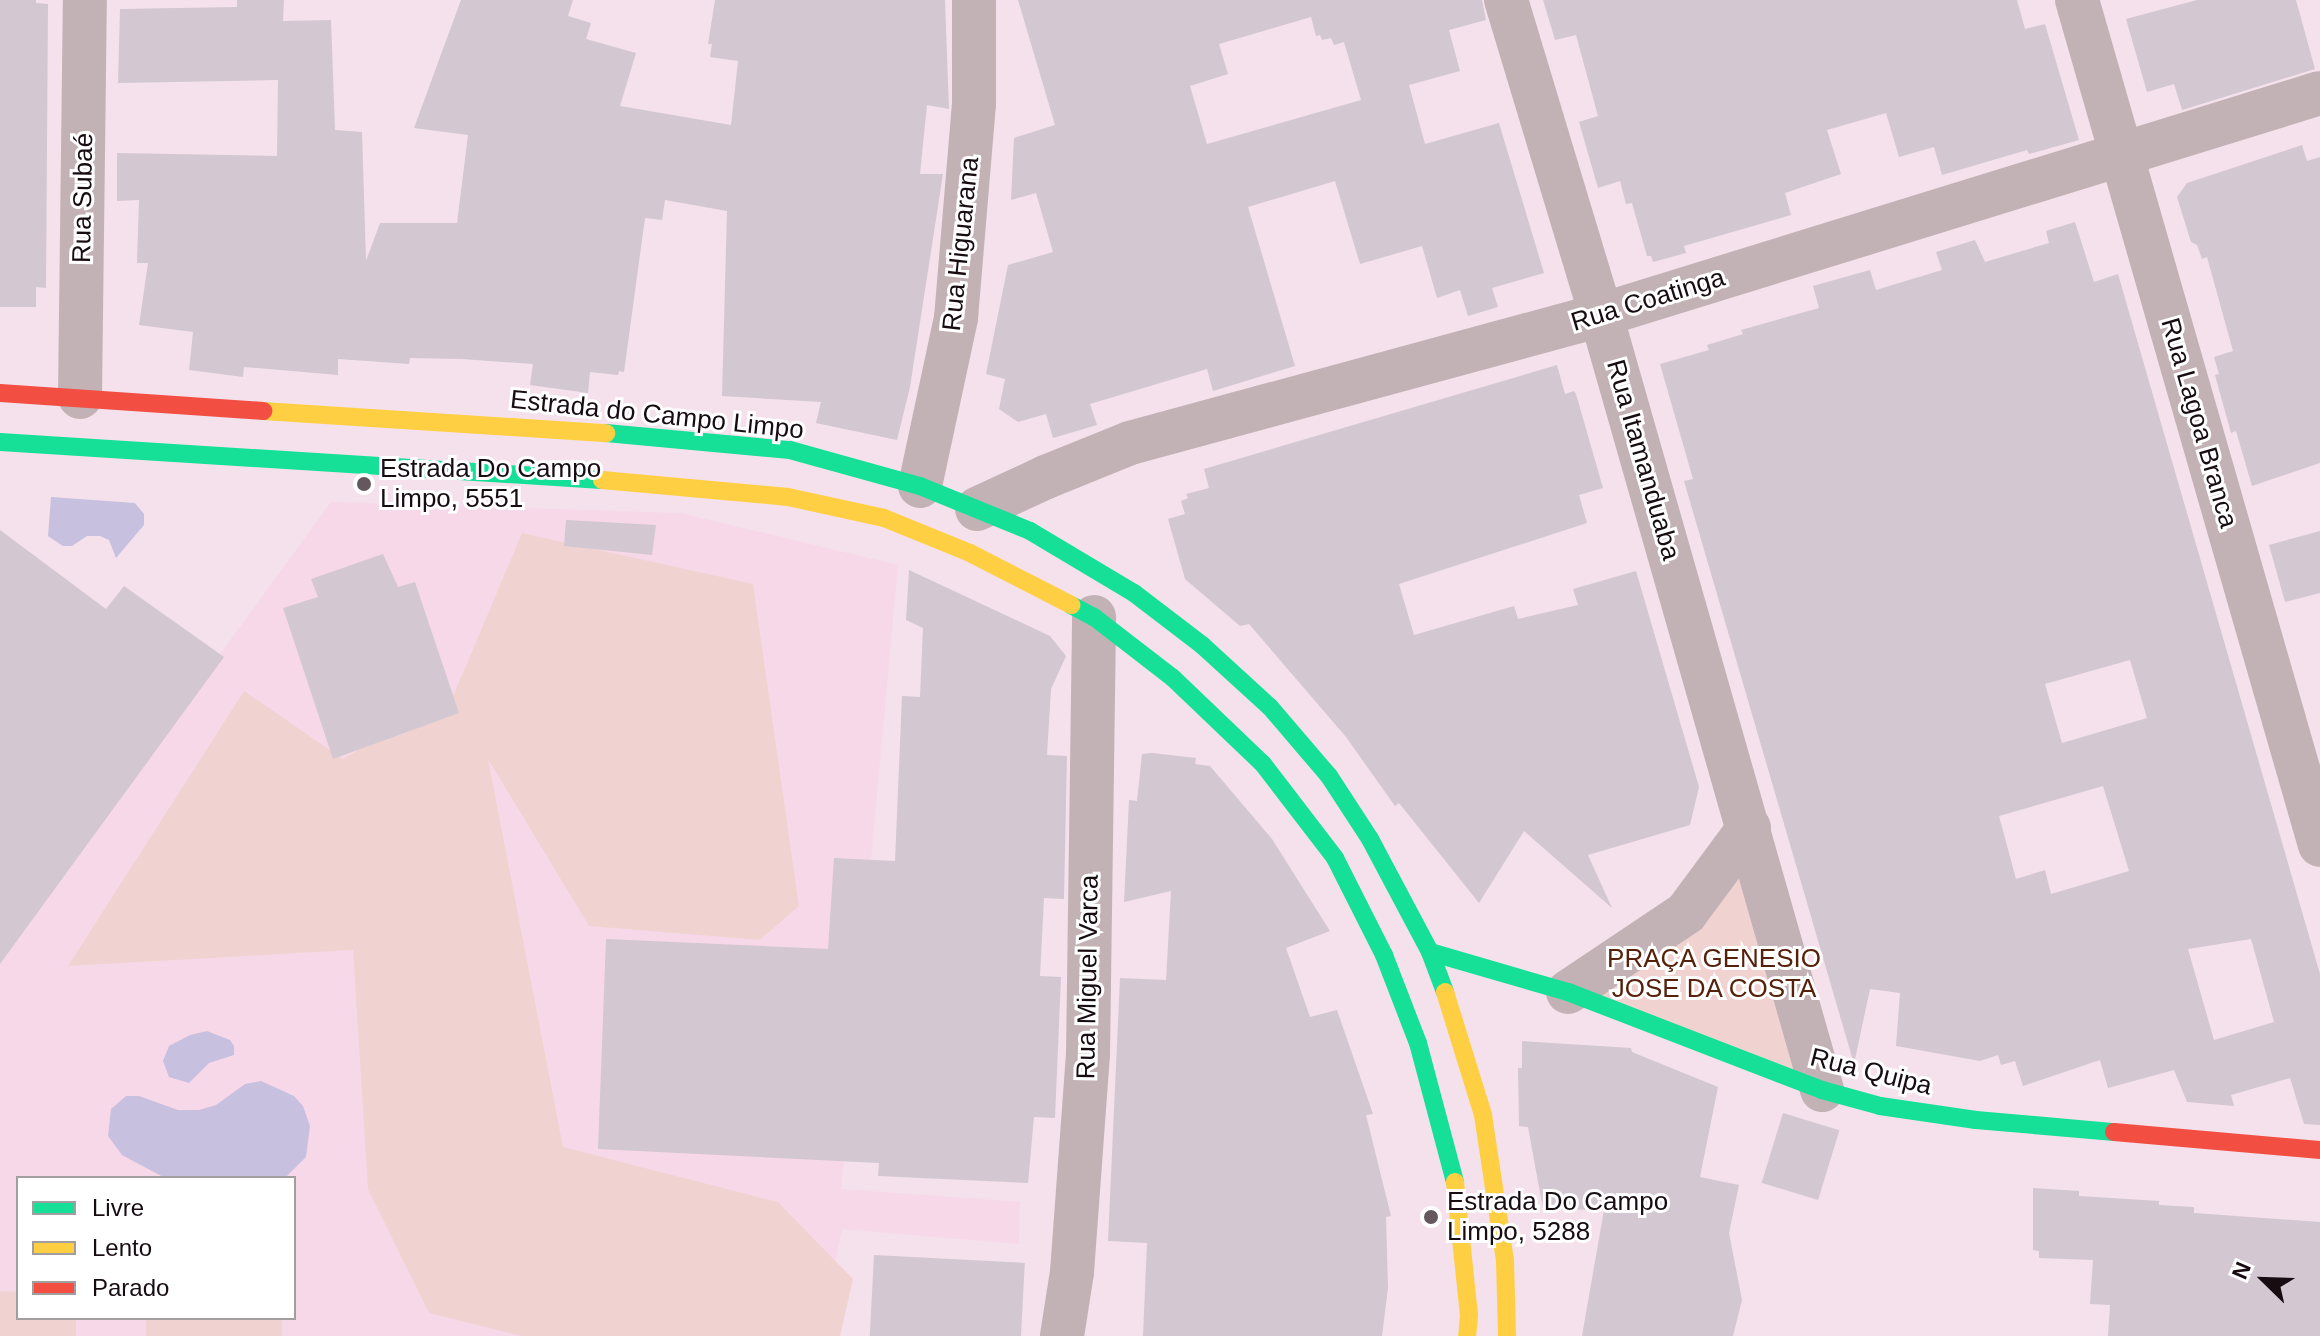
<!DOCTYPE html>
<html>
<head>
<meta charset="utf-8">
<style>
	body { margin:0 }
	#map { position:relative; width:2320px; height:1336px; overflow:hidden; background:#f4e1eb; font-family:Helvetica,sans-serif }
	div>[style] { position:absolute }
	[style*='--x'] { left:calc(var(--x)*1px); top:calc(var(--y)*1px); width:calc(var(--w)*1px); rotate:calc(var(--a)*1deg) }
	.built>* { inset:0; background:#f7d8e9 }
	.green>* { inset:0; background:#f0d3d1; transform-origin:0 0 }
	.water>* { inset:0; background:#c8c0df }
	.building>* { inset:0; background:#d3c7d1; transform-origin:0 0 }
	.street>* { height:44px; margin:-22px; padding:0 22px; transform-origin:22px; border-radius:22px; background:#c2b2b5 }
	.fast>* { height:18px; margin:-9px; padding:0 9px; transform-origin:9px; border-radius:9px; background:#16e098 }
	.slow>* { height:18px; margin:-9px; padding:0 9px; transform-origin:9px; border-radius:9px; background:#ffcf43 }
	.jam>* { height:18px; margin:-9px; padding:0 9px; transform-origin:9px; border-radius:9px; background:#f24e42 }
	.dots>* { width:22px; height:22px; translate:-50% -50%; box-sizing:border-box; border:4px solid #fff; border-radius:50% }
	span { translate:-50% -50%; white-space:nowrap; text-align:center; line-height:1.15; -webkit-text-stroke:6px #fff; paint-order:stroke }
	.street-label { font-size:26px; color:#170c12 }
	.poi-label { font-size:26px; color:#170c12 }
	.left { translate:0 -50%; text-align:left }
	.park-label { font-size:26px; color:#56210b }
	.legend { position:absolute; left:16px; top:1176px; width:280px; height:144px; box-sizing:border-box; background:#fff; border:2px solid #a29ea0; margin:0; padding:10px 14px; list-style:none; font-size:24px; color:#170c12 }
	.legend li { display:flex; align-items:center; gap:16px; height:40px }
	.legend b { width:40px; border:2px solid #a29ea0 }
	.north { position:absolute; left:2224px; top:1240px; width:80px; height:80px; -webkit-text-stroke:6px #fff; paint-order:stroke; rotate:293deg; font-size:22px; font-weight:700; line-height:32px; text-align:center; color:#170c12 }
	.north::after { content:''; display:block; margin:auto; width:28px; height:36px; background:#170c12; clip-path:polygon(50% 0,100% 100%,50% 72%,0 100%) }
</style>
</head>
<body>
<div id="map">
	<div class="built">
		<div style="clip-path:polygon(evenodd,331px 502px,680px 513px,898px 565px,841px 1189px,1020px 1202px,1019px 1244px,842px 1229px,821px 1336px,0 1336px,0 956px,331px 502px,18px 1178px,294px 1178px,294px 1318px,18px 1318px,18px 1178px)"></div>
	</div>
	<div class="green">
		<div style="clip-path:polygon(522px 533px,753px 584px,799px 906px,760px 940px,589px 926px,488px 759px,563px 1147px,778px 1202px,853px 1279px,840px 1336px,522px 1336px,429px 1313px,368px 1189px,353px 950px,68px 966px,244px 691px,343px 759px,454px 694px)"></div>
		<div style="clip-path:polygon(1752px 866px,1810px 1081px,1584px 991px)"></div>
		<div style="clip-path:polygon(0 1291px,18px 1292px,18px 1318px,76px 1318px,76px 1336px,0 1336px)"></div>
		<div style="left:146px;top:1318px;width:136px;height:18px"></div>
	</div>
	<div class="water">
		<div style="clip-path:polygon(51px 497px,135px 503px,144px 514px,144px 525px,116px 558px,109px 540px,100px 536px,87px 536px,72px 546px,63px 546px,48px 536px)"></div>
		<div style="clip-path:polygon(207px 1031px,230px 1040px,234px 1046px,234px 1055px,209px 1063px,189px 1083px,169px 1077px,163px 1061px,169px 1046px,190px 1035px)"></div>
		<div style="clip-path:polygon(261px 1081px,294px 1096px,303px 1106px,310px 1126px,306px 1157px,285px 1178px,165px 1178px,122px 1155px,108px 1136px,111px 1109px,126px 1096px,139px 1096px,178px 1110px,199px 1110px,216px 1105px,245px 1084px)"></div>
	</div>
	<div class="building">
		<div style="clip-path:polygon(0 0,36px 0,36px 3px,48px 4px,46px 288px,36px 287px,36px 307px,0 307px)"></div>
		<div style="clip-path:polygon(237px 0,284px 0,283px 21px,331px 20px,335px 130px,362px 132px,366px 261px,380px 223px,457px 223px,468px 135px,414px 128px,461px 0,573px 0,568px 16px,591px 23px,586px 39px,636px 53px,620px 106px,731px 125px,738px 61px,710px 57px,712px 44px,708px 44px,715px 0,945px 0,949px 109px,927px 105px,920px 174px,943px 174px,910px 387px,897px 440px,816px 423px,821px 402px,722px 396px,727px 211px,665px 200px,662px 220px,645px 218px,624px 372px,619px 371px,618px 375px,590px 372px,588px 393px,530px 385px,533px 364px,462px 359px,410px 358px,409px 364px,338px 359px,338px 375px,244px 367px,243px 377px,189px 370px,193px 332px,139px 325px,148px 263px,137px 263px,139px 200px,117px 201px,117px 153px,277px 156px,278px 80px,118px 83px,120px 9px,237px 7px)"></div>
		<div style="clip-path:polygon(evenodd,1018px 0,1482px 0,1486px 20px,1449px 30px,1460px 71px,1409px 85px,1425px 144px,1499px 123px,1544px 273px,1492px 288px,1498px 307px,1468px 316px,1460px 290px,1437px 298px,1422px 246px,1360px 264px,1335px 181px,1248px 207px,1295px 366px,1213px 391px,1207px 369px,1090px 404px,1097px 425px,1053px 438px,1046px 414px,1018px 422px,999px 409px,1005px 379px,986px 374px,1008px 265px,1053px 252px,1036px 193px,1011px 200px,1014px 138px,1055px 125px,1018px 0,1311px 17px,1316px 36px,1320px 35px,1322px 40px,1331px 38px,1334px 45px,1344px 42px,1361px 100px,1207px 144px,1190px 86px,1228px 74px,1219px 44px,1311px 17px)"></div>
		<div style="clip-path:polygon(1543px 0,2017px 0,2025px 29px,2045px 24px,2079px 140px,2029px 154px,2027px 150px,1942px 175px,1934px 147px,1899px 157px,1886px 113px,1827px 130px,1841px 174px,1785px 193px,1791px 215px,1684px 246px,1686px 253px,1653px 262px,1651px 256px,1647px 256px,1632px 203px,1626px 204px,1620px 181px,1598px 188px,1579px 122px,1598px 116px,1576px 35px,1555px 40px)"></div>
		<div style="clip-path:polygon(2197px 0,2296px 0,2315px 69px,2182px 110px,2174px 84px,2147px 92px,2126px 19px)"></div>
		<div style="clip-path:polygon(2302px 145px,2307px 161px,2320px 157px,2320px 463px,2252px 486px,2236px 431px,2231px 433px,2215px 375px,2219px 374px,2214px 357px,2233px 351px,2207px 257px,2202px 259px,2197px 245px,2191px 242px,2177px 197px,2187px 183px)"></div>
		<div style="clip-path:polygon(evenodd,2075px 222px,2094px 282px,2118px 274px,2320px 974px,2320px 1125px,2304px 1124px,2290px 1078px,2231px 1095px,2234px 1106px,2187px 1102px,2174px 1070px,2108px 1088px,2100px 1060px,2023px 1086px,2015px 1061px,2001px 1065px,1998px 1055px,1980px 1061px,1896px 1046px,1900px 993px,1870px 989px,1854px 1064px,1684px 481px,1693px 479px,1660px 364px,1709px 350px,1707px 345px,1743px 334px,1741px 330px,1819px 308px,1813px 286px,1870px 270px,1876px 290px,1942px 270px,1936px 252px,1975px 240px,1985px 262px,2049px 243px,2046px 231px,2075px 222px,2130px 660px,2147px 718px,2062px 743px,2045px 684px,2130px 660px,2075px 222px,2103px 786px,2129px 871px,2051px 894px,2045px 870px,2016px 879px,1999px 816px,2103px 786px,2075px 222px,2251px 939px,2274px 1022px,2214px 1040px,2188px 949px,2251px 939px)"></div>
		<div style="clip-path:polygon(1557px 365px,1565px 394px,1574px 391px,1576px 394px,1603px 488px,1579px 495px,1587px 523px,1399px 584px,1414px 635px,1514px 606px,1518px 619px,1578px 605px,1573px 589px,1636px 571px,1699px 787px,1690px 825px,1588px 855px,1612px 908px,1524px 831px,1479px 903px,1399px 803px,1395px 806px,1346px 737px,1249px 624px,1240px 626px,1185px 579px,1168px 519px,1185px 514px,1181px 501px,1188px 498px,1186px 494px,1209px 488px,1204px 469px)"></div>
		<div style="clip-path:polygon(566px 520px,656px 525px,652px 555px,564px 546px)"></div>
		<div style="clip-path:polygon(0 530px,106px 609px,124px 586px,224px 657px,0 964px)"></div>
		<div style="clip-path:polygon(2320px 531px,2320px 593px,2285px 602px,2269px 545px)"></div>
		<div style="clip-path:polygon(383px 554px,398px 587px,415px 582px,459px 713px,333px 759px,283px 608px,318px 597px,311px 579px)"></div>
		<div style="clip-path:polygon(909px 570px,1050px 636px,1066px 656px,1051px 689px,1047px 755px,1067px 756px,1064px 899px,1044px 898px,1040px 976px,1061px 977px,1055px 1118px,1034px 1117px,1028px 1183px,878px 1176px,879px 1163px,598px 1149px,606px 939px,828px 949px,834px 858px,895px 861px,902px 696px,920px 697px,923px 628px,906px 620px)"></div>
		<div style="clip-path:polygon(1152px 753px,1196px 758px,1195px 764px,1210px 766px,1272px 839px,1330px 931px,1286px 948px,1310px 1017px,1337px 1010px,1373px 1114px,1366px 1115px,1391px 1216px,1386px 1217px,1388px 1288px,1382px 1336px,1143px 1336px,1147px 1243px,1108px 1241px,1120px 978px,1166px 980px,1171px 891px,1124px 902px,1129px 800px,1137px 801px,1142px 754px)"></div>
		<div style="clip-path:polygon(1522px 1041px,1631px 1048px,1632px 1052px,1718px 1087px,1700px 1177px,1739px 1185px,1729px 1233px,1742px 1300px,1733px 1336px,1582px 1336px,1604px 1210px,1543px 1209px,1528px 1127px,1519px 1126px,1518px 1068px,1522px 1068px)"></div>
		<div style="left:1783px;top:1113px;width:59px;height:73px;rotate:17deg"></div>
		<div style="clip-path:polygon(2033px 1188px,2079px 1191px,2079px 1196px,2159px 1201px,2159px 1205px,2194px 1207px,2194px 1213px,2320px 1222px,2320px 1336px,2108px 1336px,2110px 1305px,2090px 1304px,2093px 1260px,2039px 1258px,2039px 1251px,2033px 1250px)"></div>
		<div style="left:874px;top:1255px;width:151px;height:81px;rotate:3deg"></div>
	</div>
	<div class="street">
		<div style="--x:1506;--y:0;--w:329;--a:73.2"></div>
		<div style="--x:1601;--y:315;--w:806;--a:74.08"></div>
		<div style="--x:2077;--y:0;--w:879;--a:73.96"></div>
		<div style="--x:80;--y:397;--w:397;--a:-89.3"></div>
		<div style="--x:920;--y:486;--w:172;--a:-77.9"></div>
		<div style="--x:956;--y:318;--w:215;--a:-85.2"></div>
		<div style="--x:974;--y:104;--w:104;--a:-90"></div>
		<div style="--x:977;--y:509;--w:76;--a:-24.9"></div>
		<div style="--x:1046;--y:477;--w:91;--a:-22"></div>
		<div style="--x:1130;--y:443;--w:488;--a:-15.2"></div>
		<div style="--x:1601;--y:315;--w:752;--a:-17.16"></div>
		<div style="--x:1568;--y:992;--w:142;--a:-33.8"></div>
		<div style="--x:1686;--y:913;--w:106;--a:-53.5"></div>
		<div style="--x:1062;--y:1336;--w:65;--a:-81.1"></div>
		<div style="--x:1072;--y:1272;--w:219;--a:-85.8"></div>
		<div style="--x:1088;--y:1054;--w:437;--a:-89.2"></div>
	</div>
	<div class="fast">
		<div style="--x:606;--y:433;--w:185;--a:5.3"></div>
		<div style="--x:790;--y:450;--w:135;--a:15.5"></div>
		<div style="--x:920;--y:486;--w:119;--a:22.2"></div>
		<div style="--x:1030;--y:531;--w:121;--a:30.8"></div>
		<div style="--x:1134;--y:593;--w:86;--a:37.4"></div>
		<div style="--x:1202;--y:645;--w:92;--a:42.4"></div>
		<div style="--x:1270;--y:707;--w:91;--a:49.5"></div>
		<div style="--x:1329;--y:776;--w:75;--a:56.9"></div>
		<div style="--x:1370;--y:839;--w:128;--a:62"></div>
		<div style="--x:1430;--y:952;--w:43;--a:69.4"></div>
		<div style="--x:0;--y:442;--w:603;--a:3.61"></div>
		<div style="--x:1071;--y:605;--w:26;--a:28"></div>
		<div style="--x:1094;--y:617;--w:100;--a:37.7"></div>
		<div style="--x:1173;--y:678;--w:124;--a:43.7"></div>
		<div style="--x:1263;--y:764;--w:118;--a:52.5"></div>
		<div style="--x:1335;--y:858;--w:109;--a:63.2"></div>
		<div style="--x:1384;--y:955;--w:94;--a:68.9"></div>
		<div style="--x:1418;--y:1043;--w:144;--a:75.1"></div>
		<div style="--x:1430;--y:952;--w:144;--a:16.2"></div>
		<div style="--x:1568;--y:992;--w:272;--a:21.1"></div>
		<div style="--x:1822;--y:1090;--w:60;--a:15.4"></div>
		<div style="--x:1880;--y:1106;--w:97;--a:8.3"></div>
		<div style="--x:1976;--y:1120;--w:139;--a:5"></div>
	</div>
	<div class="slow">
		<div style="--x:263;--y:411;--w:344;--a:3.7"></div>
		<div style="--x:602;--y:480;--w:187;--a:5.2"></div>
		<div style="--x:788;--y:497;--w:98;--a:12.3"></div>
		<div style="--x:884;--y:518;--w:93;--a:22.1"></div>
		<div style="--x:970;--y:553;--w:114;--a:27.2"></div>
		<div style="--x:1445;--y:992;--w:129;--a:72.8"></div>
		<div style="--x:1483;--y:1115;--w:147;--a:81.4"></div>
		<div style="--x:1505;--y:1260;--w:76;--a:88.5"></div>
		<div style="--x:1455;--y:1182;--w:134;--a:84"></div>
		<div style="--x:1469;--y:1315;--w:21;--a:95"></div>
	</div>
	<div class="jam">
		<div style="--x:0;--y:393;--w:264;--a:3.9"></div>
		<div style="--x:2114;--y:1132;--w:207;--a:5"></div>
	</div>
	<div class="dots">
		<div style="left:364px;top:484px;background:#64575e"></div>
		<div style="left:1431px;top:1217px;background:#64575e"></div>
	</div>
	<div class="street-label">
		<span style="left:83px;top:198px;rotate:-89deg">Rua Subaé</span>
		<span style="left:961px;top:244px;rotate:-84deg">Rua Higuarana</span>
		<span style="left:1648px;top:300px;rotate:-17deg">Rua Coatinga</span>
		<span style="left:657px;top:415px;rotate:6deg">Estrada do Campo Limpo</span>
		<span style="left:2199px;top:423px;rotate:74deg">Rua Lagoa Branca</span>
		<span style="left:1643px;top:460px;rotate:74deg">Rua Itamanduaba</span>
		<span style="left:1088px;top:977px;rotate:-89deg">Rua Miguel Varca</span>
		<span style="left:1871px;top:1072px;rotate:14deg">Rua Quipa</span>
	</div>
	<div class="poi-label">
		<span class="left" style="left:380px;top:484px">Estrada Do Campo<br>Limpo, 5551</span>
		<span class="left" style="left:1447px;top:1217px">Estrada Do Campo<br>Limpo, 5288</span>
	</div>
	<div class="park-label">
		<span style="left:1714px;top:974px">PRAÇA GENESIO<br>JOSE DA COSTA</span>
	</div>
	<ul class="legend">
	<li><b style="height:10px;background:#16e098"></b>Livre</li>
	<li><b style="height:10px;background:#ffcf43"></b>Lento</li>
	<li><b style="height:10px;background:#f24e42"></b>Parado</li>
	</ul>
	<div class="north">N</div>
</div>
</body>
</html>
